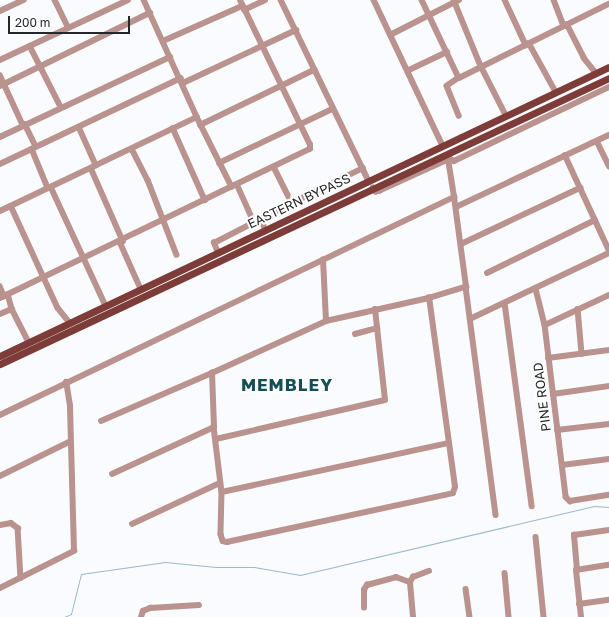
<!DOCTYPE html>
<html>
<head>
<meta charset="utf-8">
<style>
	body { margin:0 }
	#map { position:relative; width:609px; height:617px; overflow:hidden; background:#fafbfe; font-family:"Golos Text",sans-serif }
	div>[style] { position:absolute }
	[style*='--x'] { left:calc(var(--x)*1px); top:calc(var(--y)*1px); width:calc(var(--w)*1px); rotate:calc(var(--a)*1deg) }
	.stream>* { height:1px; margin:-0.5px; padding:0 0.5px; transform-origin:0.5px; border-radius:0.5px; background:#97bacd }
	.minor>* { height:5.5px; margin:-2.75px; padding:0 2.75px; transform-origin:2.75px; border-radius:2.75px; background:#ba928e }
	.major>* { height:7px; margin:-3.5px; padding:0 3.5px; transform-origin:3.5px; border-radius:3.5px; background:#7d3c38 }
	span { translate:-50% -50%; white-space:nowrap; text-align:center; line-height:1.15; -webkit-text-stroke:4px #fff; paint-order:stroke }
	.street-label { font-size:13px; color:#252729 }
	.district-label { font-size:17px; color:#135056; font-weight:700; letter-spacing:1px }
	.scale { position:absolute; left:8px; top:16px; width:122px; height:18px; box-sizing:border-box; border:2px solid #252729; border-top:0; padding-left:5px; font-size:12px; line-height:14px; white-space:nowrap; color:#252729; -webkit-text-stroke:3px #fff; paint-order:stroke }
</style>
</head>
<body>
<div id="map">
	<div class="stream">
		<div style="--x:64;--y:617;--w:8;--a:-23"></div>
		<div style="--x:71;--y:614;--w:41;--a:-76"></div>
		<div style="--x:81;--y:574;--w:85;--a:-8.1"></div>
		<div style="--x:165;--y:562;--w:51;--a:5.6"></div>
		<div style="--x:216;--y:567;--w:38;--a:0"></div>
		<div style="--x:254;--y:567;--w:47;--a:9.9"></div>
		<div style="--x:300;--y:575;--w:303;--a:-13.2"></div>
		<div style="--x:595;--y:506;--w:14;--a:4"></div>
	</div>
	<div class="minor">
		<div style="--x:55;--y:0;--w:30;--a:64"></div>
		<div style="--x:144;--y:0;--w:128;--a:65.6"></div>
		<div style="--x:197;--y:117;--w:78;--a:63.4"></div>
		<div style="--x:281;--y:0;--w:201;--a:64.1"></div>
		<div style="--x:374;--y:0;--w:161;--a:64.7"></div>
		<div style="--x:422;--y:0;--w:86;--a:64.6"></div>
		<div style="--x:459;--y:78;--w:167;--a:-26.3"></div>
		<div style="--x:454;--y:0;--w:71;--a:67.8"></div>
		<div style="--x:481;--y:66;--w:55;--a:63"></div>
		<div style="--x:505;--y:0;--w:50;--a:65"></div>
		<div style="--x:554;--y:0;--w:28;--a:69"></div>
		<div style="--x:244;--y:10;--w:23;--a:-25"></div>
		<div style="--x:0;--y:11;--w:26;--a:-25"></div>
		<div style="--x:567;--y:24;--w:38;--a:63"></div>
		<div style="--x:584;--y:58;--w:19;--a:51"></div>
		<div style="--x:392;--y:34;--w:75;--a:-26.9"></div>
		<div style="--x:163;--y:41;--w:86;--a:-23.9"></div>
		<div style="--x:529;--y:43;--w:56;--a:61.1"></div>
		<div style="--x:30;--y:46;--w:68;--a:63.1"></div>
		<div style="--x:0;--y:60;--w:141;--a:-25.1"></div>
		<div style="--x:409;--y:70;--w:42;--a:-25.3"></div>
		<div style="--x:0;--y:75;--w:55;--a:65.3"></div>
		<div style="--x:459;--y:78;--w:14;--a:146"></div>
		<div style="--x:447;--y:86;--w:32;--a:68"></div>
		<div style="--x:183;--y:83;--w:125;--a:-25.1"></div>
		<div style="--x:0;--y:86;--w:167;--a:-26"></div>
		<div style="--x:25;--y:124;--w:25;--a:64"></div>
		<div style="--x:200;--y:125;--w:127;--a:-25.8"></div>
		<div style="--x:79;--y:127;--w:42;--a:65.9"></div>
		<div style="--x:173;--y:128;--w:79;--a:66"></div>
		<div style="--x:0;--y:137;--w:188;--a:-25.2"></div>
		<div style="--x:597;--y:141;--w:28;--a:64"></div>
		<div style="--x:32;--y:149;--w:42;--a:67.7"></div>
		<div style="--x:132;--y:149;--w:35;--a:63"></div>
		<div style="--x:148;--y:180;--w:80;--a:68.9"></div>
		<div style="--x:565;--y:155;--w:105;--a:65.1"></div>
		<div style="--x:448;--y:157;--w:7;--a:34"></div>
		<div style="--x:454;--y:161;--w:172;--a:-25.5"></div>
		<div style="--x:219;--y:163;--w:125;--a:-25.5"></div>
		<div style="--x:0;--y:164;--w:200;--a:-25.4"></div>
		<div style="--x:274;--y:167;--w:40;--a:63.4"></div>
		<div style="--x:292;--y:203;--w:79;--a:-26.2"></div>
		<div style="--x:91;--y:168;--w:80;--a:66.3"></div>
		<div style="--x:237;--y:184;--w:42;--a:65.9"></div>
		<div style="--x:51;--y:187;--w:131;--a:65.2"></div>
		<div style="--x:11;--y:206;--w:112;--a:65.3"></div>
		<div style="--x:58;--y:308;--w:19;--a:51"></div>
		<div style="--x:456;--y:207;--w:169;--a:-25.2"></div>
		<div style="--x:0;--y:211;--w:218;--a:-25.5"></div>
		<div style="--x:260;--y:219;--w:13;--a:61"></div>
		<div style="--x:120;--y:242;--w:51;--a:65.9"></div>
		<div style="--x:461;--y:244;--w:132;--a:-25.2"></div>
		<div style="--x:218;--y:253;--w:11;--a:-112"></div>
		<div style="--x:214;--y:243;--w:88;--a:-27.1"></div>
		<div style="--x:487;--y:273;--w:120;--a:-26.1"></div>
		<div style="--x:0;--y:286;--w:11;--a:68"></div>
		<div style="--x:466;--y:287;--w:230;--a:82.5"></div>
		<div style="--x:536;--y:289;--w:37;--a:76"></div>
		<div style="--x:545;--y:325;--w:173;--a:83"></div>
		<div style="--x:566;--y:497;--w:6;--a:45"></div>
		<div style="--x:570;--y:501;--w:39;--a:-9"></div>
		<div style="--x:8;--y:294;--w:16;--a:75"></div>
		<div style="--x:12;--y:309;--w:37;--a:63"></div>
		<div style="--x:0;--y:298;--w:344;--a:-25.7"></div>
		<div style="--x:310;--y:149;--w:4;--a:-90"></div>
		<div style="--x:310;--y:145;--w:161;--a:-115.8"></div>
		<div style="--x:505;--y:303;--w:205;--a:82.4"></div>
		<div style="--x:578;--y:309;--w:45;--a:84.9"></div>
		<div style="--x:0;--y:314;--w:13;--a:-23"></div>
		<div style="--x:472;--y:318;--w:152;--a:-25.4"></div>
		<div style="--x:326;--y:321;--w:106;--a:-12.6"></div>
		<div style="--x:429;--y:298;--w:39;--a:-17"></div>
		<div style="--x:466;--y:287;--w:91;--a:-97.6"></div>
		<div style="--x:545;--y:325;--w:71;--a:-25.1"></div>
		<div style="--x:355;--y:334;--w:23;--a:-15"></div>
		<div style="--x:548;--y:358;--w:62;--a:-7.5"></div>
		<div style="--x:553;--y:394;--w:57;--a:-8.1"></div>
		<div style="--x:0;--y:415;--w:504;--a:-25.65"></div>
		<div style="--x:454;--y:197;--w:37;--a:-99"></div>
		<div style="--x:448;--y:160;--w:75;--a:155.5"></div>
		<div style="--x:380;--y:191;--w:4;--a:166"></div>
		<div style="--x:376;--y:192;--w:5;--a:-127"></div>
		<div style="--x:101;--y:421;--w:121;--a:-23.4"></div>
		<div style="--x:214;--y:427;--w:65;--a:83"></div>
		<div style="--x:222;--y:492;--w:232;--a:-12.2"></div>
		<div style="--x:557;--y:430;--w:52;--a:-6.6"></div>
		<div style="--x:216;--y:439;--w:173;--a:-13"></div>
		<div style="--x:385;--y:400;--w:91;--a:-96.3"></div>
		<div style="--x:562;--y:465;--w:47;--a:-7.3"></div>
		<div style="--x:112;--y:474;--w:112;--a:-24.7"></div>
		<div style="--x:214;--y:427;--w:54;--a:-92.1"></div>
		<div style="--x:212;--y:373;--w:125;--a:-24.5"></div>
		<div style="--x:326;--y:321;--w:61;--a:-92.8"></div>
		<div style="--x:0;--y:476;--w:77;--a:-26.2"></div>
		<div style="--x:222;--y:492;--w:42;--a:91.4"></div>
		<div style="--x:221;--y:534;--w:7;--a:74"></div>
		<div style="--x:223;--y:541;--w:4;--a:14"></div>
		<div style="--x:227;--y:542;--w:231;--a:-12.2"></div>
		<div style="--x:453;--y:493;--w:6;--a:-72"></div>
		<div style="--x:455;--y:487;--w:191;--a:-97.8"></div>
		<div style="--x:132;--y:524;--w:97;--a:-25"></div>
		<div style="--x:0;--y:525;--w:11;--a:-10"></div>
		<div style="--x:11;--y:523;--w:9;--a:36"></div>
		<div style="--x:18;--y:528;--w:50;--a:86.6"></div>
		<div style="--x:536;--y:537;--w:80;--a:84.3"></div>
		<div style="--x:577;--y:570;--w:35;--a:-95"></div>
		<div style="--x:574;--y:535;--w:35;--a:-8"></div>
		<div style="--x:505;--y:573;--w:44;--a:84.8"></div>
		<div style="--x:0;--y:588;--w:83;--a:-26.6"></div>
		<div style="--x:74;--y:551;--w:145;--a:-91.6"></div>
		<div style="--x:70;--y:406;--w:24;--a:-99"></div>
		<div style="--x:466;--y:589;--w:28;--a:82"></div>
		<div style="--x:579;--y:604;--w:30;--a:-8"></div>
		<div style="--x:364;--y:608;--w:18;--a:-90"></div>
		<div style="--x:364;--y:590;--w:6;--a:-59"></div>
		<div style="--x:367;--y:585;--w:30;--a:-15"></div>
		<div style="--x:396;--y:577;--w:15;--a:20"></div>
		<div style="--x:141;--y:617;--w:6;--a:-72"></div>
		<div style="--x:143;--y:611;--w:8;--a:-23"></div>
		<div style="--x:150;--y:608;--w:49;--a:-3.5"></div>
		<div style="--x:413;--y:617;--w:35;--a:-95"></div>
		<div style="--x:410;--y:582;--w:6;--a:-59"></div>
		<div style="--x:413;--y:577;--w:17;--a:-21"></div>
		<div style="--x:581;--y:617;--w:47;--a:-96.1"></div>
		<div style="--x:576;--y:570;--w:33;--a:-9"></div>
	</div>
	<div class="major">
		<div style="--x:0;--y:356;--w:674;--a:-25.39"></div>
		<div style="--x:0;--y:364;--w:673;--a:-25.16"></div>
	</div>
	<div class="street-label">
		<span style="left:299px;top:201px;rotate:-25deg">EASTERN BYPASS</span>
		<span style="left:542px;top:397px;rotate:-97deg">PINE ROAD</span>
	</div>
	<div class="district-label">
		<span style="left:287px;top:385px">MEMBLEY</span>
	</div>
	<div class="scale">200 m</div>
</div>
</body>
</html>
